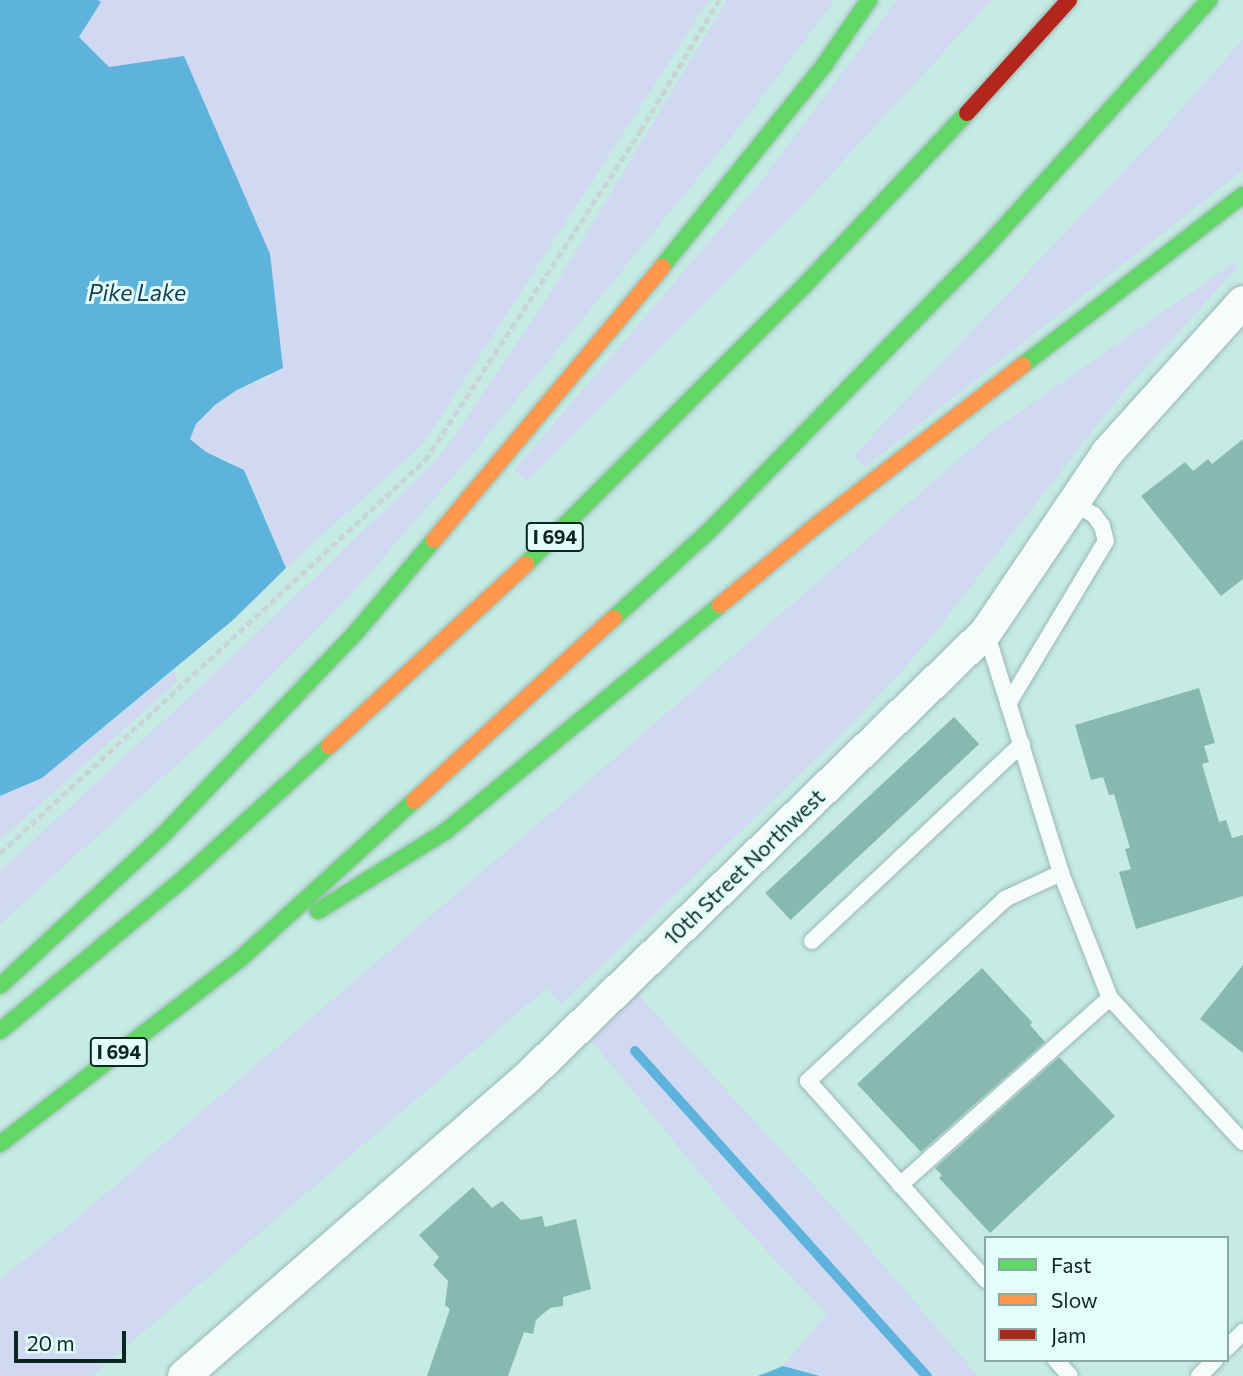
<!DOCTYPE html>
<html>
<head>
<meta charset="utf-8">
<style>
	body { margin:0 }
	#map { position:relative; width:1243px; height:1376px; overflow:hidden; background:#c5ebe3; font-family:Commissioner,sans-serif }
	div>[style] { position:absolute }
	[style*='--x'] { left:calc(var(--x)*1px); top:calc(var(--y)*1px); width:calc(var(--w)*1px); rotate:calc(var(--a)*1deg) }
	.green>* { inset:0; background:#d1d9f2 }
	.water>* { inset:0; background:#5db3dc }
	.stream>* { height:10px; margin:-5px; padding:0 5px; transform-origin:5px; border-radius:5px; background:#5db3dc }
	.building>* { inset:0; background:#88b9b0; transform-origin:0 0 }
	.path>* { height:4.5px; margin-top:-2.25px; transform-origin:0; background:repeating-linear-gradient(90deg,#c9d5d3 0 7px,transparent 0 10.5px) }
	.roads { filter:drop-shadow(0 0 2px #9ab8b2) drop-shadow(0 0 2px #9ab8b2) }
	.lane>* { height:16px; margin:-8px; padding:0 8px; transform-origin:8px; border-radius:8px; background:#f6fcfb }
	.street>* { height:32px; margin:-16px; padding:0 16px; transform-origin:16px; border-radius:16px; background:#f6fcfb }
	.fast>* { height:16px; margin:-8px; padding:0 8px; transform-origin:8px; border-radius:8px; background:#63d668 }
	.slow>* { height:16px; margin:-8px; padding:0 8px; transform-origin:8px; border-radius:8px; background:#ff974d }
	.jam>* { height:16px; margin:-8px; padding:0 8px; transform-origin:8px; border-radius:8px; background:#b3261e }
	span { translate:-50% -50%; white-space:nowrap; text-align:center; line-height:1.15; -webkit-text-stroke:6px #e3fef8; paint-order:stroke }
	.shield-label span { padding:2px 5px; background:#e3fef8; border:2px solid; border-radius:5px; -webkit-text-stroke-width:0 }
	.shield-label { font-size:19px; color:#092621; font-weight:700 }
	.street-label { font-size:21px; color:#092621 }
	.water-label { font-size:23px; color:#113c56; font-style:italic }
	.legend { position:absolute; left:984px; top:1236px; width:245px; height:126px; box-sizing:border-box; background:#e3fef8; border:2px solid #8ca8a2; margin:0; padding:9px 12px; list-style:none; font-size:21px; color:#092621 }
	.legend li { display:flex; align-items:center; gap:14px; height:35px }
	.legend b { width:35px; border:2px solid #8ca8a2 }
	.scale { position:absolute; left:14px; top:1331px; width:112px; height:32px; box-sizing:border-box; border:4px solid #092621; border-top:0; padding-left:9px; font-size:21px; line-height:24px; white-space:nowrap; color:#092621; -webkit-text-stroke:5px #e3fef8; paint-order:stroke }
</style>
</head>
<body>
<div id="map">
	<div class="green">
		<div style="clip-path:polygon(98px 0,709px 0,423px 444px,286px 568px,252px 485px,232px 462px,206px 452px,190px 439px,196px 424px,215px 405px,237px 390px,271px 376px,108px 67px,79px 37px,100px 2px)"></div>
		<div style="clip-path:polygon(727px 0,835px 0,737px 130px,464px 464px,358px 587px,248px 700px,0 924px,0 871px,214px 674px,429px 468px,453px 438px,554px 287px)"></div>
		<div style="clip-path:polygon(897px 0,992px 0,807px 200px,526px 481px,514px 470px,762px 180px)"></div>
		<div style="clip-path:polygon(1243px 39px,1243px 170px,865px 467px,853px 456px,1159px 134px)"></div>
		<div style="clip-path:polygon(1233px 263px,1237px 268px,1120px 396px,922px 649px,844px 732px,561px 1004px,547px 988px,92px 1376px,0 1376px,0 1279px,69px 1225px,594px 776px,988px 434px)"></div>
		<div style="clip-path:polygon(173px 671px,179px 680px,0 840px,0 796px,42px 778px)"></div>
		<div style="clip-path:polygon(637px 993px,838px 1212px,978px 1376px,820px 1376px,783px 1366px,827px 1314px,743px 1226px,590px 1039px)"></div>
	</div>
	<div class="water">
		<div style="clip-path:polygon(0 0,98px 0,101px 2px,79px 37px,109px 67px,184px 56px,270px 254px,283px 368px,237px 390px,215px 405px,196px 424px,190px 439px,206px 452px,244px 470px,286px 568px,233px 620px,42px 778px,0 796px)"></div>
		<div style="clip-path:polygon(783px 1366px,820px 1376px,758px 1376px)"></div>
	</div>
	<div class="stream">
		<div style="--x:635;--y:1051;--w:437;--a:48.1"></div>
	</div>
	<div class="building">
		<div style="clip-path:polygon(1243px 439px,1243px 579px,1221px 596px,1141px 496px,1185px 462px,1193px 471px,1208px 459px,1212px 464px)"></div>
		<div style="clip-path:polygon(1199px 688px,1215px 743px,1204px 746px,1209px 762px,1202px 764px,1219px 822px,1226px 820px,1232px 838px,1243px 835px,1243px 896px,1136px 929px,1119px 872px,1131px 869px,1125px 849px,1130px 848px,1114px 794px,1109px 795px,1103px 777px,1091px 780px,1075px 725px)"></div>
		<div style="left:954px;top:717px;width:37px;height:258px;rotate:47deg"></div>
		<div style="clip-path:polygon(1243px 965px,1243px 1053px,1200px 1019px)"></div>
		<div style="clip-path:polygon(982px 968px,1032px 1022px,1030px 1025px,1045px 1042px,921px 1152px,857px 1084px)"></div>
		<div style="clip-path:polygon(1059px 1057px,1115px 1116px,990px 1233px,939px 1178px,942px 1175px,935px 1168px)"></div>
		<div style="clip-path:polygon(473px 1187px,492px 1208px,502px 1201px,521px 1220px,542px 1216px,545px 1227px,576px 1219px,591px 1289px,563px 1297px,563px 1306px,550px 1308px,536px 1320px,533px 1334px,524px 1332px,508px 1376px,427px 1376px,450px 1309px,445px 1305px,448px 1281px,433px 1265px,439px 1257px,419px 1235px)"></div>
	</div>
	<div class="path">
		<div style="--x:0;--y:853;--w:579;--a:-42.76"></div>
		<div style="--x:425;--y:460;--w:393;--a:-56.8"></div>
		<div style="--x:640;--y:131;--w:153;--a:-58.9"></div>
	</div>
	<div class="roads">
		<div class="lane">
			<div style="--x:986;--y:632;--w:252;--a:72.7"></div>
			<div style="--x:1061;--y:873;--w:134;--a:68.6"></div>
			<div style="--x:1110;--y:998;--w:196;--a:47.3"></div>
			<div style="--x:1008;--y:704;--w:190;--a:-59"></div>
			<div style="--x:1106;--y:541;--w:16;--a:-105"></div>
			<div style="--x:1102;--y:526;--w:14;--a:-126"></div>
			<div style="--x:1094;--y:515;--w:23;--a:-149"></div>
			<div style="--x:812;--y:941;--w:288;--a:-43.2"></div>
			<div style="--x:900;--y:1185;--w:281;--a:-41.7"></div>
			<div style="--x:986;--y:1280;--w:267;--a:-131.8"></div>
			<div style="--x:808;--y:1081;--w:268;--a:-42.7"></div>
			<div style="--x:1005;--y:899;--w:62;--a:-24.9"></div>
			<div style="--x:1227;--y:1348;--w:23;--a:-45"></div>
			<div style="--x:1056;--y:1360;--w:21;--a:49"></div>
			<div style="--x:1199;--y:1376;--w:23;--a:-45"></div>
		</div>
		<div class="street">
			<div style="--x:184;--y:1376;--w:453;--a:-41"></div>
			<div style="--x:526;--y:1079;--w:641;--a:-44.18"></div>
			<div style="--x:986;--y:632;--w:216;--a:-55.9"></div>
			<div style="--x:1107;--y:453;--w:203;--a:-48"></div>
		</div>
		<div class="fast">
			<div style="--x:662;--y:267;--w:260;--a:-51.2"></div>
			<div style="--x:825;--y:64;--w:78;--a:-55.5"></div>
			<div style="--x:1023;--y:365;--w:278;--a:-37.7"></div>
			<div style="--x:526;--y:564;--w:393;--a:-45"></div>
			<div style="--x:804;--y:286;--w:238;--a:-46.7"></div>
			<div style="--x:614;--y:618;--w:129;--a:-42.5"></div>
			<div style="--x:709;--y:531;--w:397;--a:-45.7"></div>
			<div style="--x:986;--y:247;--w:333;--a:-47.9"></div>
			<div style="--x:318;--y:911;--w:151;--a:-32"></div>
			<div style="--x:446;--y:831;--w:355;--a:-39.5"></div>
			<div style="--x:0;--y:986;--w:222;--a:-42.8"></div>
			<div style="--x:163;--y:835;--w:282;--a:-46.4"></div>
			<div style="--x:357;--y:631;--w:119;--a:-49.8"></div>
			<div style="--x:0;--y:1031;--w:236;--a:-39.7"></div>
			<div style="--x:182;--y:880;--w:199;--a:-42.4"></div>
			<div style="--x:0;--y:1144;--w:302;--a:-37.6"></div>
			<div style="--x:239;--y:960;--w:236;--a:-42.3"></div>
		</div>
		<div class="slow">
			<div style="--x:434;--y:540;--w:356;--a:-50.1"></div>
			<div style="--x:720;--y:605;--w:127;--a:-39.6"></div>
			<div style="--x:818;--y:524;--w:259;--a:-37.8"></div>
			<div style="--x:329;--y:746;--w:268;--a:-42.7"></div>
			<div style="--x:414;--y:801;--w:271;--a:-42.5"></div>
		</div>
		<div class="jam">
			<div style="--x:967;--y:113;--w:152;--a:-47.9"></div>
		</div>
	</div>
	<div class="shield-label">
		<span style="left:555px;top:537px">I 694</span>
		<span style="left:119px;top:1052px">I 694</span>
	</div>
	<div class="street-label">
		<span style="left:744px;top:867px;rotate:-44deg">10th Street Northwest</span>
	</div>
	<div class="water-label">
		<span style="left:137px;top:292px">Pike Lake</span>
	</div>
	<ul class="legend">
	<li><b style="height:9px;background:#63d668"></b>Fast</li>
	<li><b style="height:9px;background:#ff974d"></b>Slow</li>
	<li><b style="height:9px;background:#b3261e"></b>Jam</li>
	</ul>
	<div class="scale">20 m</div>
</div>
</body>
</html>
